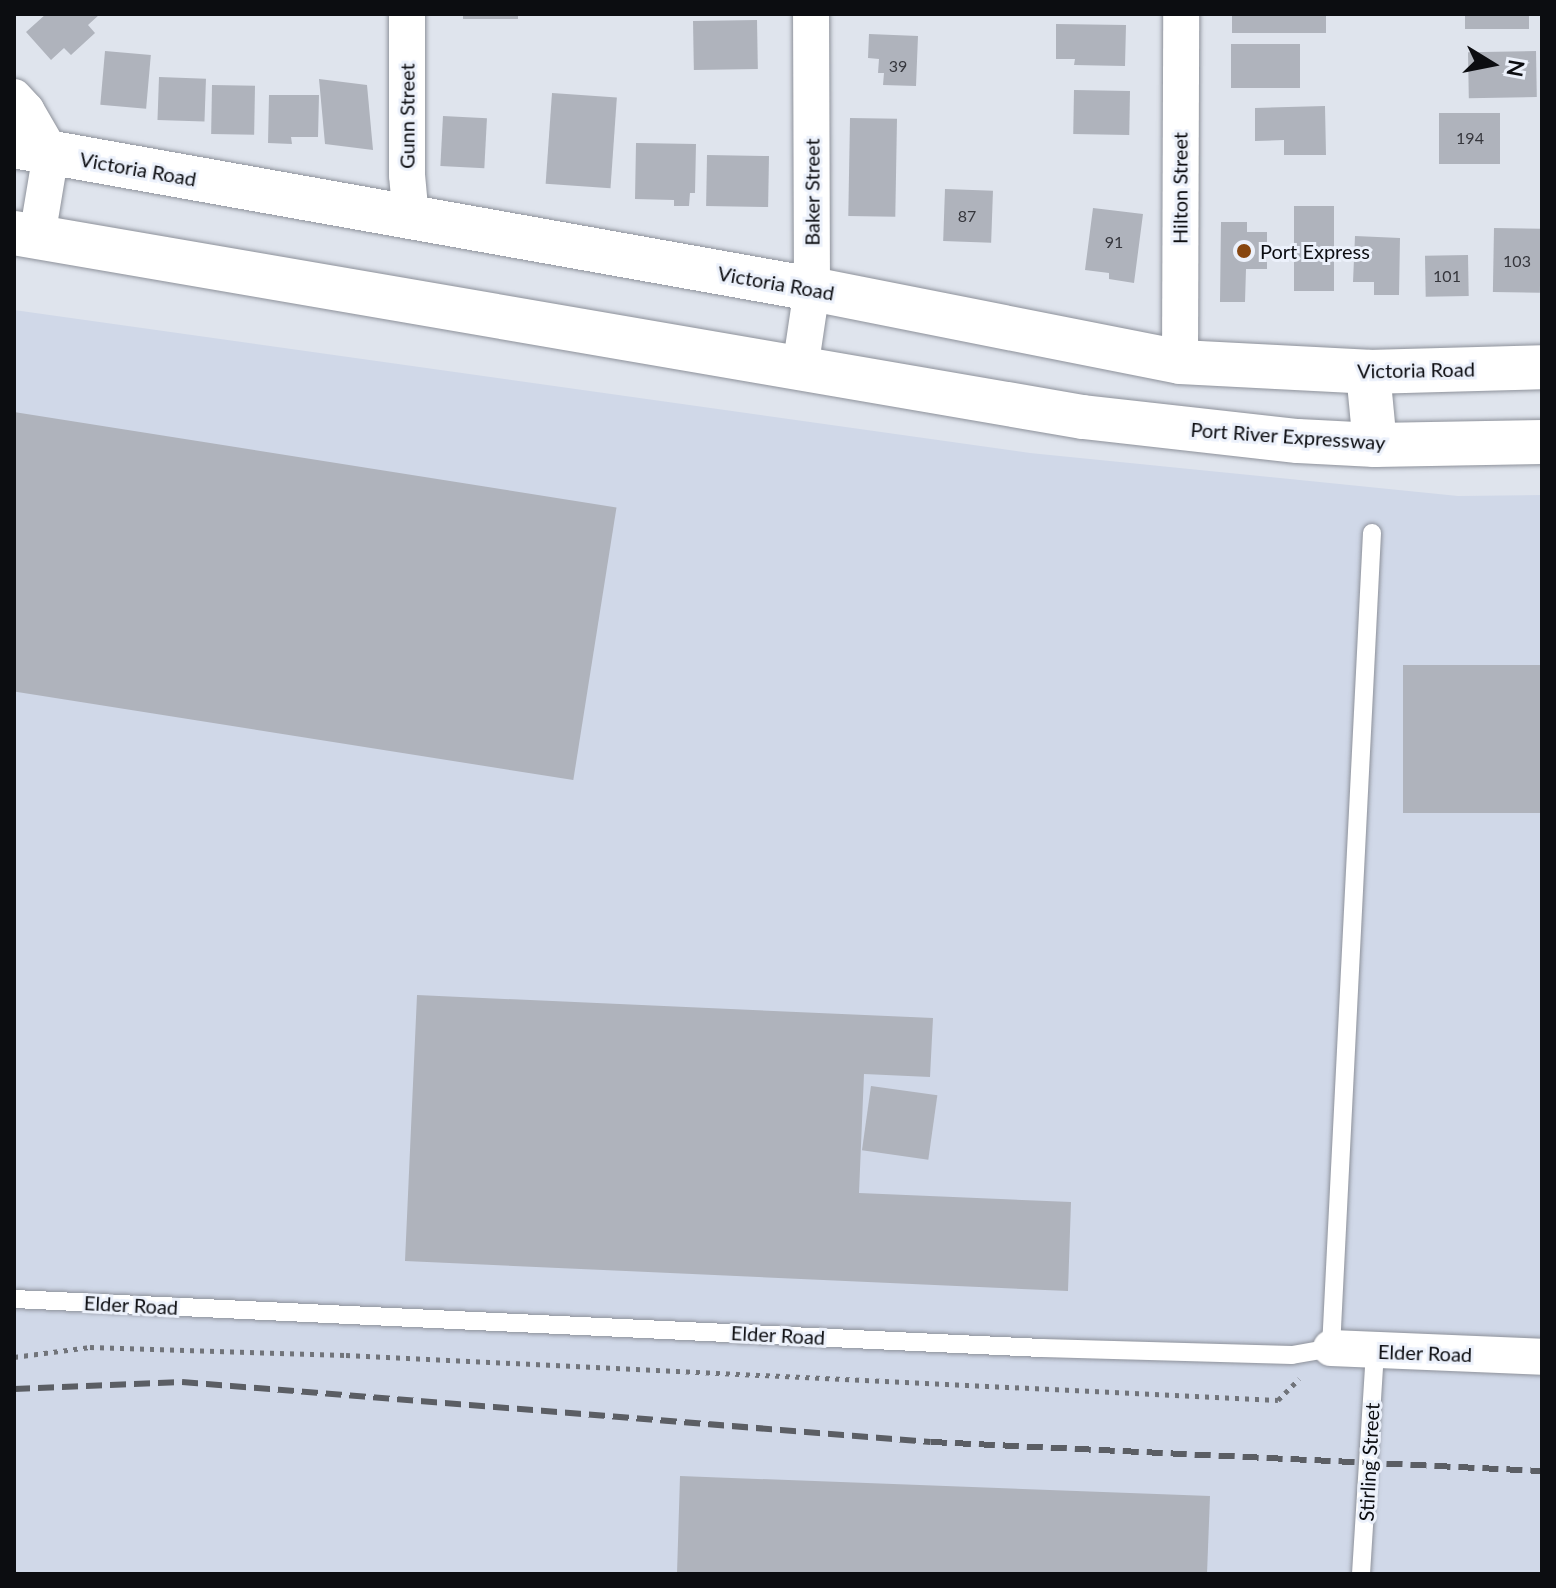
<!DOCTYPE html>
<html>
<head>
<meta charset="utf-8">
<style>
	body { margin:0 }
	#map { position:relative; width:1556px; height:1588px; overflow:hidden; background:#dfe4ed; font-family:Lato,sans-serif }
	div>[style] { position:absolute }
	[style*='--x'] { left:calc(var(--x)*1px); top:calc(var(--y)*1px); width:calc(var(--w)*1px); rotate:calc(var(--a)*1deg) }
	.built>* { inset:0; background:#d0d8e8 }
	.building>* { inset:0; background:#afb3bc; transform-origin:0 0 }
	.path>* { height:5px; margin-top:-2.5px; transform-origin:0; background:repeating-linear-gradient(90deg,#71747a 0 4px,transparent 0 10px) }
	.roads { filter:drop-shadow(0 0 2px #8d919a) drop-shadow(0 0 2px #8d919a) }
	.service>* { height:18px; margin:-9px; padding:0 9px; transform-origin:9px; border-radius:9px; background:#fff }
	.minor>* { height:36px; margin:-18px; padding:0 18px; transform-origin:18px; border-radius:18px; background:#fff }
	.trunk>* { height:44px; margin:-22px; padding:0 22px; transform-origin:22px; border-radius:22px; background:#fff }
	.rail>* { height:6px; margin-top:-3px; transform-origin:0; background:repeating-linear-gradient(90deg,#5b5e64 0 16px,transparent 0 24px) }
	.dots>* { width:22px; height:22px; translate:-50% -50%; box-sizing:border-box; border:4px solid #ecf1fb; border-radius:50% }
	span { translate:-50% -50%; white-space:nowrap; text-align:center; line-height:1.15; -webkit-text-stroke:6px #ecf1fb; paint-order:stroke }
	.number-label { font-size:16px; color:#35363c }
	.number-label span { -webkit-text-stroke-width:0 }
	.street-label { font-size:20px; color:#0c0d11 }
	.poi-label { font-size:20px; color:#0c0d11 }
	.left { translate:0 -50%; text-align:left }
	.frame { position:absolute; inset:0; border:16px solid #0c0d11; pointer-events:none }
	.north { position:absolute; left:1452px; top:24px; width:80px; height:80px; -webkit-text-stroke:6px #ecf1fb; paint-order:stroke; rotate:100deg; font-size:22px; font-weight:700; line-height:32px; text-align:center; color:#0c0d11 }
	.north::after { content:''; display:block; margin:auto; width:28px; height:36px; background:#0c0d11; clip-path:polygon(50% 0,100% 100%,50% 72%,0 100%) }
</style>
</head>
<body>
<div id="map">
	<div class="built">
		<div style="clip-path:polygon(14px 310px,1030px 453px,1458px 496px,1542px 495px,1542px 1574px,14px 1574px)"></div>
	</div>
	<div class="building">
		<div style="clip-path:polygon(46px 14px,100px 14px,88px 25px,95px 33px,71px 55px,64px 48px,51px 60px,26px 32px)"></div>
		<div style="left:463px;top:14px;width:55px;height:5px"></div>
		<div style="left:1232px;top:14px;width:94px;height:19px"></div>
		<div style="left:1465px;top:14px;width:64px;height:15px"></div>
		<div style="left:757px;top:20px;width:49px;height:64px;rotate:89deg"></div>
		<div style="clip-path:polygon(1056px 24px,1126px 25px,1125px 66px,1074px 65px,1075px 59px,1056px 59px)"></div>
		<div style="clip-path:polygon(869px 34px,918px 36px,916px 86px,883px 85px,884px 73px,878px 73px,879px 59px,868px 58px)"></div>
		<div style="left:1300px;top:44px;width:44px;height:69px;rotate:90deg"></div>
		<div style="left:105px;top:51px;width:46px;height:54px;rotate:5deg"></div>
		<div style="left:1536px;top:51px;width:46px;height:68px;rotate:89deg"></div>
		<div style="left:159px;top:77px;width:47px;height:43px;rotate:2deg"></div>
		<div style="clip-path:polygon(319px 79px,367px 85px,373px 150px,325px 144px)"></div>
		<div style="left:212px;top:85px;width:43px;height:49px;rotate:1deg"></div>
		<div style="left:1074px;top:90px;width:56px;height:44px;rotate:1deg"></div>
		<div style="left:552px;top:93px;width:65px;height:91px;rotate:4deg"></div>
		<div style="clip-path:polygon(269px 95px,319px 95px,318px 137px,291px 137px,292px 144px,268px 143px)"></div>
		<div style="clip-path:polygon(1325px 106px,1326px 155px,1284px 155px,1284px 140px,1255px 141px,1255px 108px)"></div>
		<div style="left:1439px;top:113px;width:61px;height:51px"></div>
		<div style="left:443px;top:116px;width:44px;height:50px;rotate:3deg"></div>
		<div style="left:850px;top:118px;width:47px;height:98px;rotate:1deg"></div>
		<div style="clip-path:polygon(636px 143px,696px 144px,695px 193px,690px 193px,689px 206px,674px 206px,674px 200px,635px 199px)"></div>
		<div style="left:707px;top:155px;width:62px;height:51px;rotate:1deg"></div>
		<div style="left:945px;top:189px;width:48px;height:52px;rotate:2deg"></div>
		<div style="left:1294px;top:206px;width:40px;height:85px"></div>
		<div style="clip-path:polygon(1093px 208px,1143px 214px,1134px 283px,1109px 279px,1109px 273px,1085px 270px)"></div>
		<div style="clip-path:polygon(1221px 222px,1247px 222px,1247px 232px,1267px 232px,1267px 269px,1246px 269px,1245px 302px,1220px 302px)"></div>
		<div style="left:1494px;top:228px;width:47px;height:64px;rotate:1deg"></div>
		<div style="clip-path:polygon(1355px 236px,1400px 238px,1399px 295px,1374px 295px,1374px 282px,1353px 282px)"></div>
		<div style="left:1468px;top:255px;width:41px;height:43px;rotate:89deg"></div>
		<div style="left:14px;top:412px;width:610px;height:276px;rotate:9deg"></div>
		<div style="left:1542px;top:665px;width:148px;height:139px;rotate:90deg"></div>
		<div style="clip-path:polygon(417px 995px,933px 1018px,930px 1077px,864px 1074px,859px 1193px,1071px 1202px,1068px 1291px,405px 1261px)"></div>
		<div style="left:871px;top:1086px;width:67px;height:65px;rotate:8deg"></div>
		<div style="clip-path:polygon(680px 1476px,1210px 1496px,1207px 1574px,677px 1574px)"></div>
	</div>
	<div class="path">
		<div style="--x:14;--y:1357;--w:77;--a:-7.5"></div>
		<div style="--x:90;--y:1347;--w:256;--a:1.8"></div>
		<div style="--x:346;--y:1355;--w:933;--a:2.76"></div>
		<div style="--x:1278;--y:1400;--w:30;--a:-45"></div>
	</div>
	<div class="roads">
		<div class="service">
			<div style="--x:14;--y:1299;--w:1029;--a:2.73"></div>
			<div style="--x:1042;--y:1348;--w:250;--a:1.6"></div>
			<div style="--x:1292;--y:1355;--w:40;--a:-10"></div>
			<div style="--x:1331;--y:1348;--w:816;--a:-87.12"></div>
			<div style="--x:1361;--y:1574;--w:223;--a:-86.4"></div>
		</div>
		<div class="minor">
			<div style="--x:407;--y:14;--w:161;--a:90"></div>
			<div style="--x:407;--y:175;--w:43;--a:84.7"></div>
			<div style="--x:14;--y:97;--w:18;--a:47"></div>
			<div style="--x:26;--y:110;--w:50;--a:59.8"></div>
			<div style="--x:51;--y:153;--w:85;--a:99.5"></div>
			<div style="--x:1180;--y:362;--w:348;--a:-89.8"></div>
			<div style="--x:800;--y:369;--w:81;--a:-81.5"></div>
			<div style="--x:812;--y:289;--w:275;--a:-90.2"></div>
			<div style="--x:1331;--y:1348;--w:211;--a:2.4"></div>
		</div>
		<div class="trunk">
			<div style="--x:14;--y:146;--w:811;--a:10.16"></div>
			<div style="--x:812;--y:289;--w:375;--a:11.2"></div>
			<div style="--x:1180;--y:362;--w:188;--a:3"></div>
			<div style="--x:1368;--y:372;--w:174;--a:-1.6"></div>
			<div style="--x:14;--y:233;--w:1085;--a:9.77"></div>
			<div style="--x:1083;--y:417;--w:216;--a:6.4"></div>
			<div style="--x:1298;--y:441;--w:77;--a:3"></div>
			<div style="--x:1375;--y:445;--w:167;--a:-1"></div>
			<div style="--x:1368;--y:372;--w:73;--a:84.5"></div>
		</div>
	</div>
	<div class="rail">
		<div style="--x:14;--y:1389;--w:168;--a:-2.4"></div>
		<div style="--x:182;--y:1382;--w:751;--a:4.58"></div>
		<div style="--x:931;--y:1442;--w:612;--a:2.72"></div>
	</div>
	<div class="dots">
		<div style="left:1244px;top:251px;background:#874610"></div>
	</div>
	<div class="number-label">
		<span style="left:898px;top:66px">39</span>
		<span style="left:1470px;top:138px">194</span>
		<span style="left:967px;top:216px">87</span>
		<span style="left:1114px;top:242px">91</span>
		<span style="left:1517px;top:261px">103</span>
		<span style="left:1447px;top:276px">101</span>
	</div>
	<div class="street-label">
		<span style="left:407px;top:116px;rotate:-90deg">Gunn Street</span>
		<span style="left:138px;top:169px;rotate:10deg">Victoria Road</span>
		<span style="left:1180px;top:188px;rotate:-90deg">Hilton Street</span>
		<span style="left:812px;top:192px;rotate:-90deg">Baker Street</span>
		<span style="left:776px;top:283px;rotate:10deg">Victoria Road</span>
		<span style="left:1416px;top:370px;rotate:-1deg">Victoria Road</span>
		<span style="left:1288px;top:436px;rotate:4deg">Port River Expressway</span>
		<span style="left:131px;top:1305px;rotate:3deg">Elder Road</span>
		<span style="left:778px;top:1335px;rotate:3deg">Elder Road</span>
		<span style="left:1425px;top:1353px;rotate:2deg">Elder Road</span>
		<span style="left:1369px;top:1462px;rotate:-87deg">Stirling Street</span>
	</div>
	<div class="poi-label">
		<span class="left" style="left:1260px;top:251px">Port Express</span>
	</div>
	<div class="frame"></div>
	<div class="north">N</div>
</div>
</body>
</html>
